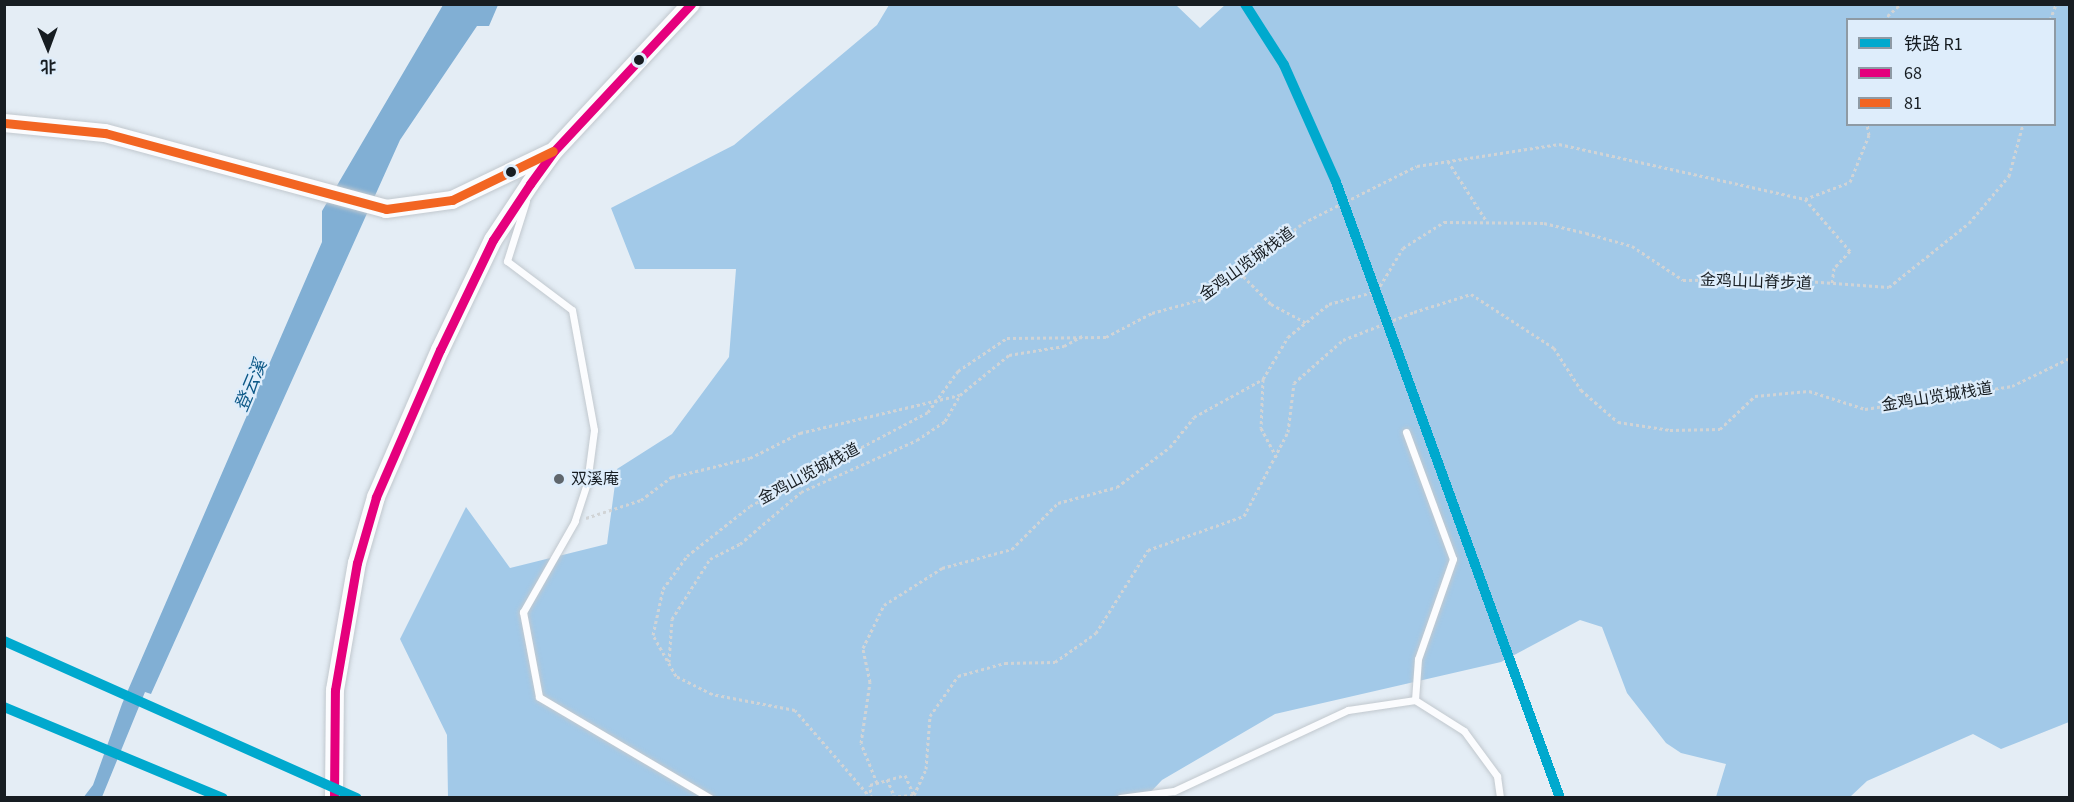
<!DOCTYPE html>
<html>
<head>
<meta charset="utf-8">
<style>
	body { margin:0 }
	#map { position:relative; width:2074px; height:802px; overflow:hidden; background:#e4edf5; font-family:"Source Sans 3","Noto Sans SC",sans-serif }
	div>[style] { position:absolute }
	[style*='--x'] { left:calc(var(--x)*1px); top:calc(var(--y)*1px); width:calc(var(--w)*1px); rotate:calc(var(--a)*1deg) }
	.forest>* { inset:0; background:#a2c9e8 }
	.water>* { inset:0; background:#81afd4 }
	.path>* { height:3px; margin-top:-1.5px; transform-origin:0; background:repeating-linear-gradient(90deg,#d1d4d6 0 3px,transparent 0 6px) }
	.roads { filter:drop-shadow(0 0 2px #c1c8ce) drop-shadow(0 0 2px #c1c8ce) }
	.lane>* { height:7px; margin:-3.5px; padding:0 3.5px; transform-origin:3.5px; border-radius:3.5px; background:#fbfcfe }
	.secondary>* { height:18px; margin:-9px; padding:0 9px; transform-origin:9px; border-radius:9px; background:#fbfcfe }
	.path-bridge>* { height:3px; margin-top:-1.5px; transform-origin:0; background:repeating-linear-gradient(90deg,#d1d4d6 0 3px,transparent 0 6px) }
	.bus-1>* { height:9px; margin:-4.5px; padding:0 4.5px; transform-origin:4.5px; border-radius:4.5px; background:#e5007d }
	.bus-2>* { height:9px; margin:-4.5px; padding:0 4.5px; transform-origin:4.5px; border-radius:4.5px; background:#f26522 }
	.rail-1>* { height:10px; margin:-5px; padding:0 5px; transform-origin:5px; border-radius:5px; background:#00a9ce }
	.dots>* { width:16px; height:16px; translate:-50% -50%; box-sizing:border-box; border:3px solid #deedfb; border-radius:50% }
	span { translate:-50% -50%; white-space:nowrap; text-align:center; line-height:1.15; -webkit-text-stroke:4.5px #deedfb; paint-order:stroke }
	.street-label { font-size:16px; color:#171d22 }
	.poi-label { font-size:16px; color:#171d22 }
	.left { translate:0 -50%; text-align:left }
	.water-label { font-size:18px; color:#0c5887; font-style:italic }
	.frame { position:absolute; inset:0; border:6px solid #171d22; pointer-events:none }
	.legend { position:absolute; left:1846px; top:18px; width:210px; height:108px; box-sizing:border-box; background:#deedfb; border:2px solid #8e9aa4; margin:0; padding:8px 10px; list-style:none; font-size:18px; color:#171d22 }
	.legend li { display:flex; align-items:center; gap:12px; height:30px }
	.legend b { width:30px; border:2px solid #8e9aa4 }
	.north { position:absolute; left:18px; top:18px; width:60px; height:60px; -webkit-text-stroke:4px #deedfb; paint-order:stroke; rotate:179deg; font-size:16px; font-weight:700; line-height:24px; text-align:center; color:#171d22 }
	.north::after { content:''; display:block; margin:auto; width:21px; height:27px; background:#171d22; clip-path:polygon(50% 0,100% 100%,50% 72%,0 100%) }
</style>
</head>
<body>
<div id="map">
	<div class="forest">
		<div style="clip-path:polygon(evenodd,1226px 4px,2069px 5px,2069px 722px,2001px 749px,1973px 734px,1867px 781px,1850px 797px,1716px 797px,1726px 764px,1681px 753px,1666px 743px,1627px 693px,1602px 627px,1580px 620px,1501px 662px,1275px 714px,1162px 780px,1146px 797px,448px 797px,447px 735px,400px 639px,466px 507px,510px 568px,607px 544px,617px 469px,672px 434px,729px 357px,736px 269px,635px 269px,611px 208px,734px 145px,877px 25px,889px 5px,1176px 5px,1200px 28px,1226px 4px,1848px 20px,2054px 20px,2054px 124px,1848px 124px,1848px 20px)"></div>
	</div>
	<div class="water">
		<div style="clip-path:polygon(443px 5px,498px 5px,489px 26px,477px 26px,400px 140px,151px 694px,145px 692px,102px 797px,83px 798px,93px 785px,122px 704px,322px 242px,322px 211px)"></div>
	</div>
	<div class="path">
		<div style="--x:1883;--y:20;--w:24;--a:-42"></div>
		<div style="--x:2050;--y:20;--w:17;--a:-69"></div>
		<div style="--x:1448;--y:161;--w:72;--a:57.4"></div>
		<div style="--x:1805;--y:199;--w:69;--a:49.1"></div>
		<div style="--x:1850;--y:251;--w:23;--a:133"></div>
		<div style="--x:1834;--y:268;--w:17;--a:97"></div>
		<div style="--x:1239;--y:272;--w:45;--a:45"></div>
		<div style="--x:1271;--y:304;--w:40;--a:28"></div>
		<div style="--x:1263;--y:379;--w:49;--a:92.3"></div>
		<div style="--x:1261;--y:428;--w:34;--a:62"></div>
		<div style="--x:586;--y:518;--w:58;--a:-18.1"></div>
		<div style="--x:641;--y:500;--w:39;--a:-37"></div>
		<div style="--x:672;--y:477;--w:80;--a:-13.7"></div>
		<div style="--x:750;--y:458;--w:56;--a:-26.6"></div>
		<div style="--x:800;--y:433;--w:164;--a:-13.4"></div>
		<div style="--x:669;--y:662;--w:43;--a:-86"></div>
		<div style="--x:672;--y:619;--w:71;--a:-57.7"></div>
		<div style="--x:710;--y:559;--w:34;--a:-27"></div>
		<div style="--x:740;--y:544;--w:80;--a:-40.4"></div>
		<div style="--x:801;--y:492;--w:127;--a:-24.1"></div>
		<div style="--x:917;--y:440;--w:34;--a:-34"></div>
		<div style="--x:945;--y:421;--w:30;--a:-60"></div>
		<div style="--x:960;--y:395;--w:63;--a:-39.2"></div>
		<div style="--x:1009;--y:355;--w:56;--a:-9.3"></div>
		<div style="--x:1064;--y:346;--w:21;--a:-29"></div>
		<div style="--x:887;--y:779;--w:21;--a:67"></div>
		<div style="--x:877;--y:783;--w:43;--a:-111.8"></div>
		<div style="--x:861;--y:743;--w:62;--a:-81.6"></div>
		<div style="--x:870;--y:682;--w:35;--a:-102"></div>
		<div style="--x:863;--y:648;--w:48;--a:-64"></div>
		<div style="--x:884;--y:605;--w:69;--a:-32.5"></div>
		<div style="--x:942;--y:568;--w:73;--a:-15.2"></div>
		<div style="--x:1012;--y:549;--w:65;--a:-45"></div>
		<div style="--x:1058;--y:503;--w:61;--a:-15.2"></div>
		<div style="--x:1117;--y:487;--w:66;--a:-37"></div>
		<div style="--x:1170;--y:447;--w:38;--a:-51"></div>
		<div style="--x:1194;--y:417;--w:79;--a:-28.8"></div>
		<div style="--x:1263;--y:379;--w:49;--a:-59.2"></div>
		<div style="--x:1288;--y:337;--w:53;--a:-38.8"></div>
		<div style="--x:1329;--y:304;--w:50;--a:-15.2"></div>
		<div style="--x:1377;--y:291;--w:50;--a:-58.8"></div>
		<div style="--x:1403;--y:248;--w:49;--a:-32.4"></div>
		<div style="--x:1444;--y:222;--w:100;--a:0.6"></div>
		<div style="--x:1544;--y:223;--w:43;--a:13.4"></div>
		<div style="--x:1586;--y:233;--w:48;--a:15.8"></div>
		<div style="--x:1632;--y:246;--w:61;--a:33.7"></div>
		<div style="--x:1683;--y:280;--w:96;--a:-0.6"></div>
		<div style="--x:1779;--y:279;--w:110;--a:4.2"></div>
		<div style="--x:1889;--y:287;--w:102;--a:-38.7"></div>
		<div style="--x:1969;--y:223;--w:62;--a:-49.6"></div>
		<div style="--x:2009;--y:176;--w:54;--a:-74.9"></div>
		<div style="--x:871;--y:798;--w:13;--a:-94"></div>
		<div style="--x:870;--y:785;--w:36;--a:-16"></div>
		<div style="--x:905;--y:775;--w:22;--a:66"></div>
	</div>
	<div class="roads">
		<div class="lane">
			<div style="--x:526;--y:201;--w:63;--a:107.6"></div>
			<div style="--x:507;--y:261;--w:81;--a:37"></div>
			<div style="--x:572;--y:310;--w:122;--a:79.6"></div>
			<div style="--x:594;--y:430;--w:53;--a:97.5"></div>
			<div style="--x:587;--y:483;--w:40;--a:108"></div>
			<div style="--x:575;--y:521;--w:105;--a:119.7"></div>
			<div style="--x:523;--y:612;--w:86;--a:79.3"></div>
			<div style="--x:539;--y:697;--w:199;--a:30.6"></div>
			<div style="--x:1406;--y:432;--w:135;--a:69.7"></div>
			<div style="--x:1453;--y:559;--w:106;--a:109.3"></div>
			<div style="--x:1418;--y:659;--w:41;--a:94.2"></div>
			<div style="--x:1120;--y:798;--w:54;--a:-7.4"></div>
			<div style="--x:1174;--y:791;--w:192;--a:-25"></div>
			<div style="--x:1348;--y:710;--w:68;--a:-8.5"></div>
			<div style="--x:1415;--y:700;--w:58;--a:32.3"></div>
			<div style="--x:1464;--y:731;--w:56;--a:53.7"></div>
			<div style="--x:1497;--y:776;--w:22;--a:82"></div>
		</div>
		<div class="secondary">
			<div style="--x:4;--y:123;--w:101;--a:5.7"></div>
			<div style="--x:105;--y:133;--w:291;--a:15.1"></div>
			<div style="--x:386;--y:209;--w:67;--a:-7.8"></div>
			<div style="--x:452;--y:200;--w:109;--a:-25.6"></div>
			<div style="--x:334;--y:798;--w:108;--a:-89.5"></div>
			<div style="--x:335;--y:690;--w:129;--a:-80.2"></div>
			<div style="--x:357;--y:563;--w:69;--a:-73.9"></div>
			<div style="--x:376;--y:497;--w:160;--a:-66.5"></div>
			<div style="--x:440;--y:350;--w:122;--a:-64.3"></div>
			<div style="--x:493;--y:240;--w:67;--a:-56.5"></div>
			<div style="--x:530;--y:184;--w:41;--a:-54"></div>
			<div style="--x:554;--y:151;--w:201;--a:-47"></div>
		</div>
	</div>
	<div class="path-bridge">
		<div style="--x:871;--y:798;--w:116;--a:-130.8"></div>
		<div style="--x:795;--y:710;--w:85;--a:-169.1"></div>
		<div style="--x:712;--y:694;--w:40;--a:-153.4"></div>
		<div style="--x:676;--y:676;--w:47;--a:-119.3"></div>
		<div style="--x:653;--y:635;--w:47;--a:-77.7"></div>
		<div style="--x:663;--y:589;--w:41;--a:-54"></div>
		<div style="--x:687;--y:556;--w:80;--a:-38.4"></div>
		<div style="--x:750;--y:506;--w:201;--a:-27.8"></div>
		<div style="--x:928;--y:412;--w:51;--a:-53.8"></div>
		<div style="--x:958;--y:371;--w:59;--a:-34"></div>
		<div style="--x:1007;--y:338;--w:99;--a:-0.6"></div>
		<div style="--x:1106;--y:337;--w:52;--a:-27.6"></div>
		<div style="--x:1152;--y:313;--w:53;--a:-15.4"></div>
		<div style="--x:1203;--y:299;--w:126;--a:-37.2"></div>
		<div style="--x:1303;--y:223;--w:127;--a:-26.6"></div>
		<div style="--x:1417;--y:166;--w:144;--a:-8.8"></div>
		<div style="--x:1559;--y:144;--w:252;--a:12.6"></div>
		<div style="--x:1805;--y:199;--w:48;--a:-20.7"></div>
		<div style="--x:1850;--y:182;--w:51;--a:-68"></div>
		<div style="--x:1869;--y:135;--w:11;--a:-100"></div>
		<div style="--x:874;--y:798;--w:40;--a:-4.3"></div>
		<div style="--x:914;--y:795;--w:29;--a:-65"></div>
		<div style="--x:926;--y:769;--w:53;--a:-85.7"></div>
		<div style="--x:930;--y:716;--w:49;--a:-55"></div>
		<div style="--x:958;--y:676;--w:49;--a:-15.5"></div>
		<div style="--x:1005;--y:663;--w:50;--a:-1.1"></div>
		<div style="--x:1055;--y:662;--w:50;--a:-35.3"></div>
		<div style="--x:1096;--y:633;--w:98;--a:-57.9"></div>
		<div style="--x:1148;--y:550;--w:102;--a:-19.5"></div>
		<div style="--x:1244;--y:516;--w:95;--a:-62.4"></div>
		<div style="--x:1288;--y:432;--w:49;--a:-83"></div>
		<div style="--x:1294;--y:383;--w:65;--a:-41.3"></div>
		<div style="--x:1343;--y:340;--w:76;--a:-21.5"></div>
		<div style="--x:1414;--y:312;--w:60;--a:-17.5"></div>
		<div style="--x:1471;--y:294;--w:99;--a:33"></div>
		<div style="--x:1554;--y:348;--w:50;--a:57.3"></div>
		<div style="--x:1581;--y:390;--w:49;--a:40.9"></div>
		<div style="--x:1618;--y:422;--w:53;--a:8.7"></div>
		<div style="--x:1670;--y:430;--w:50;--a:-1.1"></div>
		<div style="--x:1720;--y:429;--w:48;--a:-43.3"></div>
		<div style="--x:1755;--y:396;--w:54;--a:-5.3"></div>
		<div style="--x:1809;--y:391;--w:59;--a:17.8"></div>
		<div style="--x:1865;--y:409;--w:149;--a:-8.9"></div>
		<div style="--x:2012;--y:386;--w:64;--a:-25.8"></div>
	</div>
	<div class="bus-1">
		<div style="--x:334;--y:798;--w:108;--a:-89.5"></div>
		<div style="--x:335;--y:690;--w:129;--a:-80.2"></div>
		<div style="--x:357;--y:563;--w:69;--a:-73.9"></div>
		<div style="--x:376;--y:497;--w:160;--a:-66.5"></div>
		<div style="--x:440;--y:350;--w:122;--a:-64.3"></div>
		<div style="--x:493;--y:240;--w:67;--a:-56.5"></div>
		<div style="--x:530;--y:184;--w:41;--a:-54"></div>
		<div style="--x:554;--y:151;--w:201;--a:-47"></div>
	</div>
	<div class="bus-2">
		<div style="--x:4;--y:123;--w:101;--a:5.7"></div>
		<div style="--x:105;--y:133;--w:291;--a:15.1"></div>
		<div style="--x:386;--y:209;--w:67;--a:-7.8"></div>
		<div style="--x:452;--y:200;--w:112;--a:-25.9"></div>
	</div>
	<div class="rail-1">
		<div style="--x:1245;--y:4;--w:72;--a:57.4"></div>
		<div style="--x:1284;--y:65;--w:128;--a:66"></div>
		<div style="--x:1336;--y:182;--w:655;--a:70.02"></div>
		<div style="--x:4;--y:641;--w:386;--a:24"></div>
		<div style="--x:4;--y:707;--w:237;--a:22.6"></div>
	</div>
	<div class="dots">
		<div style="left:639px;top:60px;background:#171d22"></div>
		<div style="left:511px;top:172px;background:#171d22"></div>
		<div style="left:559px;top:479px;background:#5f666c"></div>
	</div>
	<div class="street-label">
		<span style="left:1247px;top:264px;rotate:-36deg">金鸡山览城栈道</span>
		<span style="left:1756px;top:282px;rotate:2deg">金鸡山山脊步道</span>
		<span style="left:1937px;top:397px;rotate:-9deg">金鸡山览城栈道</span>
		<span style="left:809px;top:474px;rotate:-28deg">金鸡山览城栈道</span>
	</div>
	<div class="poi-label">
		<span class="left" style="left:571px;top:479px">双溪庵</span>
	</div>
	<div class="water-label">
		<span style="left:252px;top:386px;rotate:-67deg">登云溪</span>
	</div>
	<div class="frame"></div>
	<ul class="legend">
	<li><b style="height:8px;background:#00a9ce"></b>铁路 R1</li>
	<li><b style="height:8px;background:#e5007d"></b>68</li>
	<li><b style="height:8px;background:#f26522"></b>81</li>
	</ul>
	<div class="north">北</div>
</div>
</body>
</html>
